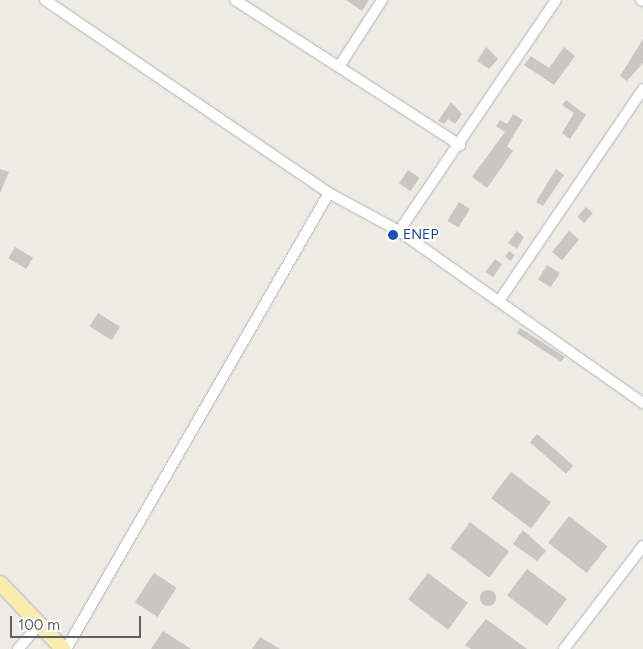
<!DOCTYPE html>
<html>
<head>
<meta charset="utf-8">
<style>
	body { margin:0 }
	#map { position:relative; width:643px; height:649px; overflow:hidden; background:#eeece5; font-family:Figtree,sans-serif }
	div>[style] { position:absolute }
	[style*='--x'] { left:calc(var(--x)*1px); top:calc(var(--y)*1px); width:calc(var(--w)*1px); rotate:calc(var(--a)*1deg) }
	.building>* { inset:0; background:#cac6c2; transform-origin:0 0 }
	.round { border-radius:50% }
	.roads { filter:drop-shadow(0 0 1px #b2b5b9) drop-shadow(0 0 1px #b2b5b9) }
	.street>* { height:10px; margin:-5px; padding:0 5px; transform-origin:5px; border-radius:5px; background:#fff }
	.primary>* { height:15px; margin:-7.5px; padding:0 7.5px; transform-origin:7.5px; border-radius:7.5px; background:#faebae }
	.dots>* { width:14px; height:14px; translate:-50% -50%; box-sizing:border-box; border:2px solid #fff; border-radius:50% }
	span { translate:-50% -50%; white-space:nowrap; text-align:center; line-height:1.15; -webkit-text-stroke:4.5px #fff; paint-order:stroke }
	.transit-label { font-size:14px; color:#164399 }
	.left { translate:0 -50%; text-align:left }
	.scale { position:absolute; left:10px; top:616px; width:131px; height:22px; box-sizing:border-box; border:2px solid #5d6064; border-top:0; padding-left:6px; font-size:15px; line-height:18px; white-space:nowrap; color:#5d6064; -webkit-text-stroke:4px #fff; paint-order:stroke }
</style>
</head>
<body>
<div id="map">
	<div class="building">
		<div style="clip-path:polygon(346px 0,369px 0,362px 11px)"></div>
		<div style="clip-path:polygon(643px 39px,643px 63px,627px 81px,620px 76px)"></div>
		<div style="clip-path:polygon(486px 47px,498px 59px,489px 69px,477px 61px)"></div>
		<div style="clip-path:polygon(564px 47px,575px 56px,554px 85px,524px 65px,531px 56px,549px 68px)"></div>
		<div style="clip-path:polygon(566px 100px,586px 115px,570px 139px,562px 133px,574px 113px,562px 105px)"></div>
		<div style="clip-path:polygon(451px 102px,462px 114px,455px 124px,448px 119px,444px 124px,438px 121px)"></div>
		<div style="clip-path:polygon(513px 114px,523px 120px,507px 146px,513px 151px,487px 188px,472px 177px,505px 132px,496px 126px,500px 120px,507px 124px)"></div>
		<div style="clip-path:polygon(0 169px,9px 172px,0 193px)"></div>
		<div style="clip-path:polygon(556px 169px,564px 175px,543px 206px,536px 202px)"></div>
		<div style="left:408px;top:170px;width:14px;height:16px;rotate:34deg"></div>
		<div style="left:459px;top:202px;width:13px;height:22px;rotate:32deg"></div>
		<div style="left:586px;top:207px;width:9px;height:13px;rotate:41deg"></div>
		<div style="clip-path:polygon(517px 231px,524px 237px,517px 249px,508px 243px)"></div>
		<div style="left:569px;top:231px;width:13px;height:27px;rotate:39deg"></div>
		<div style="left:15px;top:247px;width:21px;height:13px;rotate:31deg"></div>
		<div style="left:509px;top:251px;width:7px;height:7px;rotate:34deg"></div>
		<div style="left:495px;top:259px;width:9px;height:16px;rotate:36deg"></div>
		<div style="left:547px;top:265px;width:15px;height:17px;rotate:32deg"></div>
		<div style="left:98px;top:313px;width:26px;height:16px;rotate:32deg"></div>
		<div style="left:520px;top:328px;width:53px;height:6px;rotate:33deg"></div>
		<div style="left:537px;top:434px;width:48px;height:11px;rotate:41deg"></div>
		<div style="left:511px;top:472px;width:50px;height:33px;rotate:37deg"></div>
		<div style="left:569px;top:516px;width:49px;height:34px;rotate:38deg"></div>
		<div style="left:470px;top:522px;width:49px;height:33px;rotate:37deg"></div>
		<div style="clip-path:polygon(523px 530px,546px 551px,537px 561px,513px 544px)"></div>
		<div style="left:527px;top:569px;width:50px;height:33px;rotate:37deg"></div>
		<div style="left:154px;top:573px;width:27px;height:35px;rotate:33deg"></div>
		<div style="left:428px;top:573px;width:50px;height:33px;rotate:37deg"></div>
		<div class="round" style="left:480px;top:590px;width:16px;height:16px"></div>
		<div style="clip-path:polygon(486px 619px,527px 649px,471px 649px,465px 645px)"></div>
		<div style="clip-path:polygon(163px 631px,191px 649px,151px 649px)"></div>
		<div style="clip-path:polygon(260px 637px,280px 649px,252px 649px)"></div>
	</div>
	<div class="roads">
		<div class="street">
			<div style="--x:45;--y:0;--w:343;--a:34.2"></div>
			<div style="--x:329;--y:193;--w:80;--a:28.5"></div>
			<div style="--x:399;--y:231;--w:299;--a:35.2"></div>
			<div style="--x:235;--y:0;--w:268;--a:32.8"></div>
			<div style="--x:641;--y:0;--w:2;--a:27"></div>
			<div style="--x:340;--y:65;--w:77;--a:-57.1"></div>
			<div style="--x:399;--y:231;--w:279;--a:-55.8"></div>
			<div style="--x:499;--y:301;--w:256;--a:-55.8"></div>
			<div style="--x:18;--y:649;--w:32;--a:-49"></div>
			<div style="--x:66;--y:649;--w:526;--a:-60.03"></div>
			<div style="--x:564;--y:649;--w:130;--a:-52.5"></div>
		</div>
		<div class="primary">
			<div style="--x:0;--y:583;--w:91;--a:46.3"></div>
		</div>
	</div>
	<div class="dots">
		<div style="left:393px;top:235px;background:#1a4fb4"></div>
	</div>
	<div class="transit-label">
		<span class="left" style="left:403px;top:235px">ENEP</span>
	</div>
	<div class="scale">100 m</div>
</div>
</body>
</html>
